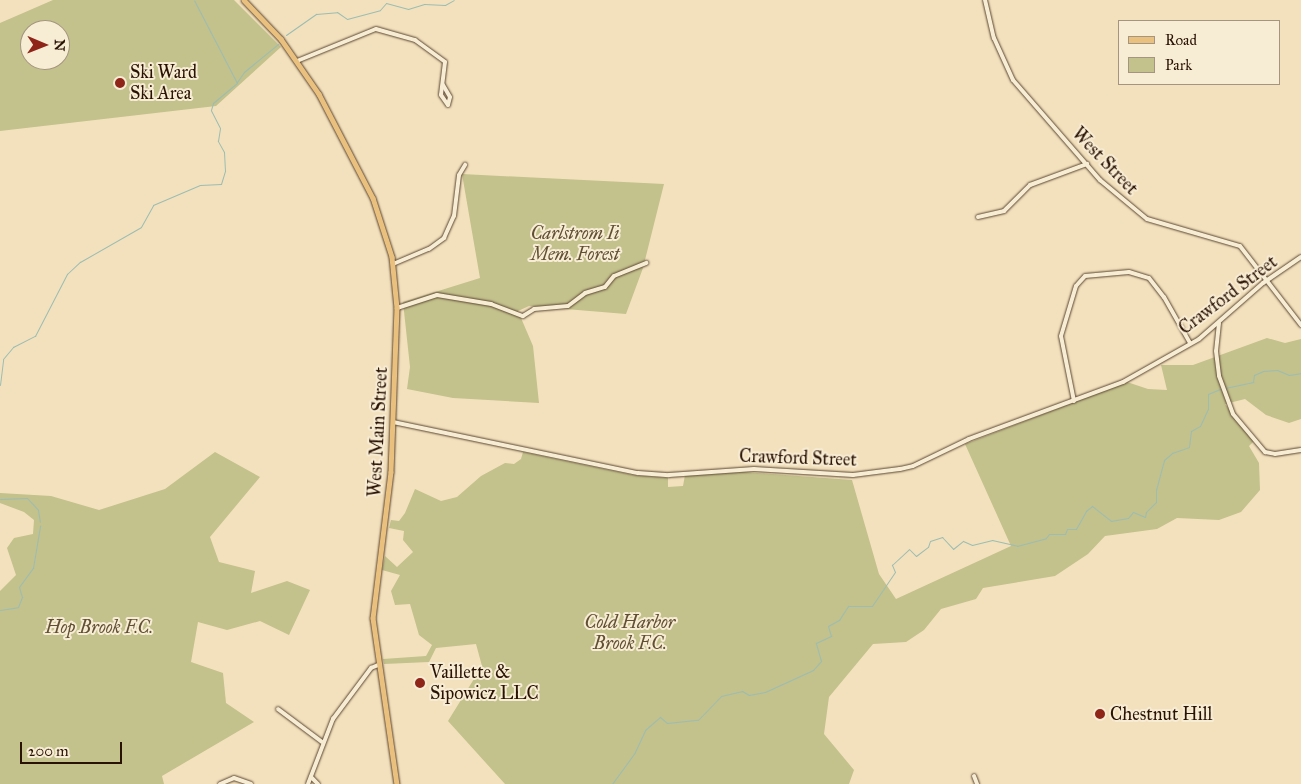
<!DOCTYPE html>
<html>
<head>
<meta charset="utf-8">
<style>
	body { margin:0 }
	#map { position:relative; width:1301px; height:784px; overflow:hidden; background:#f3e1bd; font-family:"IM FELL Great Primer",serif }
	div>[style] { position:absolute }
	[style*='--x'] { left:calc(var(--x)*1px); top:calc(var(--y)*1px); width:calc(var(--w)*1px); rotate:calc(var(--a)*1deg) }
	.green>* { inset:0; background:#c3c18c }
	.stream>* { height:1px; margin:-0.5px; padding:0 0.5px; transform-origin:0.5px; border-radius:0.5px; background:#9bbdb2 }
	.roads { filter:drop-shadow(0 0 1px #5c4632) drop-shadow(0 0 1px #5c4632) }
	.minor>* { height:4px; margin:-2px; padding:0 2px; transform-origin:2px; border-radius:2px; background:#f7ecd4 }
	.major>* { height:4.5px; margin:-2.25px; padding:0 2.25px; transform-origin:2.25px; border-radius:2.25px; background:#eac07e }
	.dots>* { width:14px; height:14px; translate:-50% -50%; box-sizing:border-box; border:2px solid #f7ecd4; border-radius:50% }
	span { translate:-50% -50%; white-space:nowrap; text-align:center; line-height:1.15; -webkit-text-stroke:4px #f7ecd4; paint-order:stroke }
	.poi-label { font-size:18px; color:#2a1203 }
	.left { translate:0 -50%; text-align:left }
	.street-label { font-size:18px; color:#2a1203 }
	.park-label { font-size:18px; color:#604f33; font-style:italic }
	.legend { position:absolute; left:1118px; top:20px; width:162px; height:65px; box-sizing:border-box; background:#f7ecd4; border:1px solid #a59580; margin:0; padding:6px 9px; list-style:none; font-size:15px; color:#2a1203 }
	.legend li { display:flex; align-items:center; gap:10px; height:25px }
	.legend b { width:25px; border:1px solid #a59580 }
	.north { position:absolute; left:20px; top:20px; width:50px; height:50px; box-sizing:border-box; background:#f7ecd4; border:1px solid #a59580; border-radius:50%; rotate:91deg; font-size:14px; font-weight:700; line-height:20px; text-align:center; color:#2a1203 }
	.north::after { content:''; display:block; margin:auto; width:18px; height:22px; background:#8f2418; clip-path:polygon(50% 0,100% 100%,50% 72%,0 100%) }
	.scale { position:absolute; left:20px; top:742px; width:102px; height:22px; box-sizing:border-box; border:2px solid #2a1203; border-top:0; padding-left:6px; font-size:15px; line-height:18px; white-space:nowrap; color:#2a1203; -webkit-text-stroke:4px #f7ecd4; paint-order:stroke }
</style>
</head>
<body>
<div id="map">
	<div class="green">
		<div style="clip-path:polygon(evenodd,53px 0,234px 0,281px 47px,216px 106px,0 131px,0 23px,53px 0,30px 30px,60px 30px,60px 60px,30px 60px,30px 30px)"></div>
		<div style="clip-path:polygon(462px 174px,664px 184px,643px 268px,626px 314px,529px 306px,518px 311px,533px 346px,539px 403px,453px 398px,407px 389px,410px 367px,403px 302px,480px 278px)"></div>
		<div style="clip-path:polygon(1267px 338px,1285px 343px,1301px 339px,1301px 419px,1289px 423px,1266px 415px,1245px 399px,1225px 404px,1254px 441px,1249px 446px,1259px 463px,1260px 490px,1241px 512px,1219px 520px,1177px 518px,1157px 529px,1105px 536px,1088px 554px,1055px 576px,983px 588px,976px 599px,941px 609px,924px 630px,906px 642px,873px 644px,829px 697px,824px 734px,854px 770px,849px 784px,505px 784px,448px 721px,482px 666px,476px 644px,436px 648px,429px 662px,384px 664px,383px 659px,426px 656px,432px 645px,419px 635px,410px 604px,395px 605px,391px 591px,400px 575px,382px 570px,385px 556px,397px 567px,413px 552px,403px 540px,404px 531px,389px 528px,391px 520px,399px 521px,405px 513px,415px 489px,441px 501px,457px 497px,481px 476px,505px 463px,514px 464px,521px 459px,523px 452px,633px 475px,668px 478px,668px 487px,683px 486px,685px 475px,744px 472px,852px 480px,879px 574px,896px 599px,1011px 546px,965px 444px,1127px 382px,1148px 389px,1167px 390px,1161px 365px,1193px 365px)"></div>
		<div style="clip-path:polygon(215px 452px,260px 477px,210px 537px,219px 562px,255px 571px,251px 593px,287px 581px,310px 590px,289px 635px,260px 621px,227px 630px,198px 622px,191px 662px,223px 673px,226px 703px,254px 722px,162px 776px,164px 784px,0 784px,0 591px,16px 575px,7px 548px,14px 538px,33px 534px,34px 520px,24px 512px,0 503px,0 493px,51px 496px,99px 510px,165px 489px)"></div>
	</div>
	<div class="stream">
		<div style="--x:286;--y:35;--w:37;--a:-35"></div>
		<div style="--x:316;--y:14;--w:21;--a:-5"></div>
		<div style="--x:337;--y:12;--w:12;--a:35"></div>
		<div style="--x:347;--y:19;--w:34;--a:-15"></div>
		<div style="--x:380;--y:10;--w:9;--a:-49"></div>
		<div style="--x:386;--y:3;--w:23;--a:15"></div>
		<div style="--x:408;--y:9;--w:17;--a:-17"></div>
		<div style="--x:424;--y:4;--w:21;--a:3"></div>
		<div style="--x:445;--y:5;--w:10;--a:-29"></div>
		<div style="--x:237;--y:82;--w:12;--a:-55"></div>
		<div style="--x:244;--y:72;--w:44;--a:-39.5"></div>
		<div style="--x:0;--y:385;--w:26;--a:-83"></div>
		<div style="--x:3;--y:359;--w:16;--a:-50"></div>
		<div style="--x:13;--y:347;--w:25;--a:-27"></div>
		<div style="--x:35;--y:336;--w:70;--a:-62.7"></div>
		<div style="--x:67;--y:274;--w:18;--a:-43"></div>
		<div style="--x:80;--y:262;--w:70;--a:-29.8"></div>
		<div style="--x:141;--y:227;--w:25;--a:-61"></div>
		<div style="--x:153;--y:205;--w:51;--a:-23.1"></div>
		<div style="--x:200;--y:185;--w:21;--a:-3"></div>
		<div style="--x:221;--y:184;--w:14;--a:-73"></div>
		<div style="--x:225;--y:171;--w:19;--a:-93"></div>
		<div style="--x:224;--y:152;--w:13;--a:-119"></div>
		<div style="--x:218;--y:141;--w:13;--a:-81"></div>
		<div style="--x:220;--y:128;--w:20;--a:-117"></div>
		<div style="--x:211;--y:110;--w:7;--a:-74"></div>
		<div style="--x:213;--y:103;--w:31;--a:-40"></div>
		<div style="--x:237;--y:83;--w:93;--a:-117.4"></div>
		<div style="--x:1225;--y:388;--w:29;--a:-12"></div>
		<div style="--x:1253;--y:382;--w:7;--a:-82"></div>
		<div style="--x:1254;--y:375;--w:10;--a:-24"></div>
		<div style="--x:1263;--y:371;--w:14;--a:-4"></div>
		<div style="--x:1277;--y:370;--w:13;--a:23"></div>
		<div style="--x:1289;--y:375;--w:12;--a:-9"></div>
		<div style="--x:0;--y:499;--w:27;--a:-2"></div>
		<div style="--x:27;--y:498;--w:16;--a:47"></div>
		<div style="--x:38;--y:510;--w:12;--a:81"></div>
		<div style="--x:0;--y:610;--w:18;--a:-9"></div>
		<div style="--x:18;--y:607;--w:11;--a:-68"></div>
		<div style="--x:22;--y:597;--w:10;--a:-107"></div>
		<div style="--x:19;--y:587;--w:24;--a:-54"></div>
		<div style="--x:33;--y:568;--w:43;--a:-80.5"></div>
		<div style="--x:612;--y:784;--w:37;--a:-54"></div>
		<div style="--x:634;--y:754;--w:26;--a:-65"></div>
		<div style="--x:645;--y:730;--w:20;--a:-41"></div>
		<div style="--x:660;--y:717;--w:9;--a:41"></div>
		<div style="--x:667;--y:723;--w:31;--a:-6"></div>
		<div style="--x:698;--y:720;--w:33;--a:-46"></div>
		<div style="--x:721;--y:696;--w:22;--a:-13"></div>
		<div style="--x:742;--y:691;--w:8;--a:30"></div>
		<div style="--x:749;--y:695;--w:16;--a:-11"></div>
		<div style="--x:765;--y:692;--w:53;--a:-24.6"></div>
		<div style="--x:813;--y:670;--w:12;--a:-48"></div>
		<div style="--x:821;--y:661;--w:19;--a:-106"></div>
		<div style="--x:816;--y:643;--w:17;--a:-25"></div>
		<div style="--x:831;--y:636;--w:10;--a:-107"></div>
		<div style="--x:828;--y:626;--w:13;--a:-29"></div>
		<div style="--x:839;--y:620;--w:17;--a:-57"></div>
		<div style="--x:848;--y:606;--w:24;--a:0"></div>
		<div style="--x:872;--y:606;--w:41;--a:-55.9"></div>
		<div style="--x:895;--y:572;--w:8;--a:-113"></div>
		<div style="--x:892;--y:565;--w:23;--a:-43"></div>
		<div style="--x:909;--y:549;--w:10;--a:45"></div>
		<div style="--x:916;--y:556;--w:15;--a:-37"></div>
		<div style="--x:928;--y:547;--w:6;--a:-72"></div>
		<div style="--x:930;--y:541;--w:13;--a:-18"></div>
		<div style="--x:942;--y:537;--w:16;--a:47"></div>
		<div style="--x:953;--y:549;--w:13;--a:-39"></div>
		<div style="--x:963;--y:541;--w:10;--a:24"></div>
		<div style="--x:972;--y:545;--w:21;--a:-14"></div>
		<div style="--x:992;--y:540;--w:26;--a:13"></div>
		<div style="--x:1017;--y:546;--w:30;--a:-15"></div>
		<div style="--x:1046;--y:538;--w:5;--a:-53"></div>
		<div style="--x:1049;--y:534;--w:16;--a:0"></div>
		<div style="--x:1065;--y:534;--w:5;--a:-68"></div>
		<div style="--x:1067;--y:529;--w:9;--a:0"></div>
		<div style="--x:1076;--y:529;--w:21;--a:-61"></div>
		<div style="--x:1086;--y:511;--w:8;--a:-40"></div>
		<div style="--x:1092;--y:506;--w:24;--a:38"></div>
		<div style="--x:1111;--y:521;--w:17;--a:-10"></div>
		<div style="--x:1128;--y:518;--w:8;--a:-50"></div>
		<div style="--x:1133;--y:512;--w:13;--a:23"></div>
		<div style="--x:1145;--y:517;--w:5;--a:-79"></div>
		<div style="--x:1146;--y:512;--w:14;--a:-45"></div>
		<div style="--x:1156;--y:502;--w:12;--a:-90"></div>
		<div style="--x:1156;--y:490;--w:31;--a:-75"></div>
		<div style="--x:1164;--y:460;--w:11;--a:-41"></div>
		<div style="--x:1172;--y:453;--w:18;--a:-19"></div>
		<div style="--x:1189;--y:447;--w:16;--a:-83"></div>
		<div style="--x:1191;--y:431;--w:10;--a:-29"></div>
		<div style="--x:1200;--y:426;--w:19;--a:-65"></div>
		<div style="--x:1208;--y:409;--w:15;--a:-90"></div>
		<div style="--x:1208;--y:394;--w:13;--a:-23"></div>
	</div>
	<div class="roads">
		<div class="minor">
			<div style="--x:985;--y:0;--w:39;--a:77"></div>
			<div style="--x:994;--y:38;--w:46;--a:65.7"></div>
			<div style="--x:1013;--y:80;--w:133;--a:49"></div>
			<div style="--x:1100;--y:180;--w:61;--a:39.7"></div>
			<div style="--x:1147;--y:219;--w:97;--a:16.2"></div>
			<div style="--x:1240;--y:246;--w:100;--a:52.3"></div>
			<div style="--x:297;--y:61;--w:85;--a:-22.1"></div>
			<div style="--x:376;--y:29;--w:41;--a:15.8"></div>
			<div style="--x:415;--y:40;--w:37;--a:36"></div>
			<div style="--x:445;--y:62;--w:33;--a:97"></div>
			<div style="--x:441;--y:95;--w:12;--a:55"></div>
			<div style="--x:448;--y:105;--w:8;--a:-76"></div>
			<div style="--x:450;--y:97;--w:14;--a:-120"></div>
			<div style="--x:978;--y:217;--w:27;--a:-13"></div>
			<div style="--x:1004;--y:211;--w:37;--a:-45"></div>
			<div style="--x:1030;--y:185;--w:61;--a:-20.2"></div>
			<div style="--x:393;--y:264;--w:39;--a:-23"></div>
			<div style="--x:429;--y:249;--w:19;--a:-36"></div>
			<div style="--x:444;--y:238;--w:24;--a:-66"></div>
			<div style="--x:454;--y:216;--w:41;--a:-83"></div>
			<div style="--x:459;--y:175;--w:12;--a:-59"></div>
			<div style="--x:397;--y:308;--w:42;--a:-18"></div>
			<div style="--x:437;--y:295;--w:55;--a:9.5"></div>
			<div style="--x:491;--y:304;--w:34;--a:21"></div>
			<div style="--x:523;--y:316;--w:13;--a:-32"></div>
			<div style="--x:534;--y:309;--w:34;--a:-5"></div>
			<div style="--x:568;--y:306;--w:21;--a:-37"></div>
			<div style="--x:585;--y:293;--w:21;--a:-17"></div>
			<div style="--x:605;--y:287;--w:14;--a:-51"></div>
			<div style="--x:614;--y:276;--w:35;--a:-22"></div>
			<div style="--x:1219;--y:323;--w:28;--a:96"></div>
			<div style="--x:1216;--y:351;--w:25;--a:83"></div>
			<div style="--x:1219;--y:376;--w:40;--a:69.8"></div>
			<div style="--x:1233;--y:414;--w:50;--a:49.9"></div>
			<div style="--x:1265;--y:452;--w:10;--a:11"></div>
			<div style="--x:1275;--y:454;--w:26;--a:-9"></div>
			<div style="--x:1074;--y:401;--w:66;--a:-101.3"></div>
			<div style="--x:1061;--y:336;--w:52;--a:-73.3"></div>
			<div style="--x:1076;--y:286;--w:13;--a:-48"></div>
			<div style="--x:1085;--y:276;--w:44;--a:-5.2"></div>
			<div style="--x:1129;--y:272;--w:21;--a:17"></div>
			<div style="--x:1149;--y:278;--w:24;--a:52"></div>
			<div style="--x:1164;--y:297;--w:53;--a:60.5"></div>
			<div style="--x:393;--y:422;--w:250;--a:11.8"></div>
			<div style="--x:638;--y:473;--w:31;--a:4"></div>
			<div style="--x:669;--y:475;--w:85;--a:-4"></div>
			<div style="--x:754;--y:469;--w:99;--a:3.5"></div>
			<div style="--x:853;--y:475;--w:47;--a:-7.3"></div>
			<div style="--x:900;--y:469;--w:13;--a:-13"></div>
			<div style="--x:913;--y:466;--w:62;--a:-25.7"></div>
			<div style="--x:969;--y:439;--w:164;--a:-20.3"></div>
			<div style="--x:1123;--y:382;--w:87;--a:-29.5"></div>
			<div style="--x:1199;--y:339;--w:85;--a:-41.2"></div>
			<div style="--x:1263;--y:283;--w:46;--a:-34.4"></div>
			<div style="--x:278;--y:709;--w:55;--a:36.9"></div>
			<div style="--x:974;--y:776;--w:9;--a:69"></div>
			<div style="--x:311;--y:777;--w:10;--a:45"></div>
			<div style="--x:220;--y:784;--w:15;--a:-23"></div>
			<div style="--x:234;--y:778;--w:18;--a:19"></div>
			<div style="--x:308;--y:784;--w:70;--a:-69"></div>
			<div style="--x:333;--y:719;--w:64;--a:-53.3"></div>
			<div style="--x:371;--y:668;--w:8;--a:-23"></div>
		</div>
		<div class="major">
			<div style="--x:244;--y:0;--w:54;--a:46.5"></div>
			<div style="--x:281;--y:39;--w:67;--a:55.4"></div>
			<div style="--x:319;--y:94;--w:117;--a:62.6"></div>
			<div style="--x:373;--y:198;--w:62;--a:72.1"></div>
			<div style="--x:392;--y:257;--w:51;--a:84.4"></div>
			<div style="--x:397;--y:308;--w:164;--a:92.1"></div>
			<div style="--x:391;--y:472;--w:147;--a:97"></div>
			<div style="--x:373;--y:618;--w:168;--a:81.8"></div>
		</div>
	</div>
	<div class="dots">
		<div style="left:120px;top:83px;background:#8f2418"></div>
		<div style="left:420px;top:683px;background:#8f2418"></div>
		<div style="left:1100px;top:714px;background:#8f2418"></div>
	</div>
	<div class="poi-label">
		<span class="left" style="left:130px;top:83px">Ski Ward<br>Ski Area</span>
		<span class="left" style="left:430px;top:683px">Vaillette &amp;<br>Sipowicz LLC</span>
		<span class="left" style="left:1110px;top:714px">Chestnut Hill</span>
	</div>
	<div class="street-label">
		<span style="left:1105px;top:161px;rotate:46deg">West Street</span>
		<span style="left:1228px;top:295px;rotate:-37deg">Crawford Street</span>
		<span style="left:378px;top:432px;rotate:-87deg">West Main Street</span>
		<span style="left:798px;top:458px;rotate:2deg">Crawford Street</span>
	</div>
	<div class="park-label">
		<span style="left:575px;top:244px">Carlstrom Ii<br>Mem. Forest</span>
		<span style="left:630px;top:633px">Cold Harbor<br>Brook F.C.</span>
		<span style="left:99px;top:627px">Hop Brook F.C.</span>
	</div>
	<ul class="legend">
	<li><b style="height:6px;background:#eac07e"></b>Road</li>
	<li><b style="height:14px;background:#c3c18c"></b>Park</li>
	</ul>
	<div class="north">N</div>
	<div class="scale">200 m</div>
</div>
</body>
</html>
